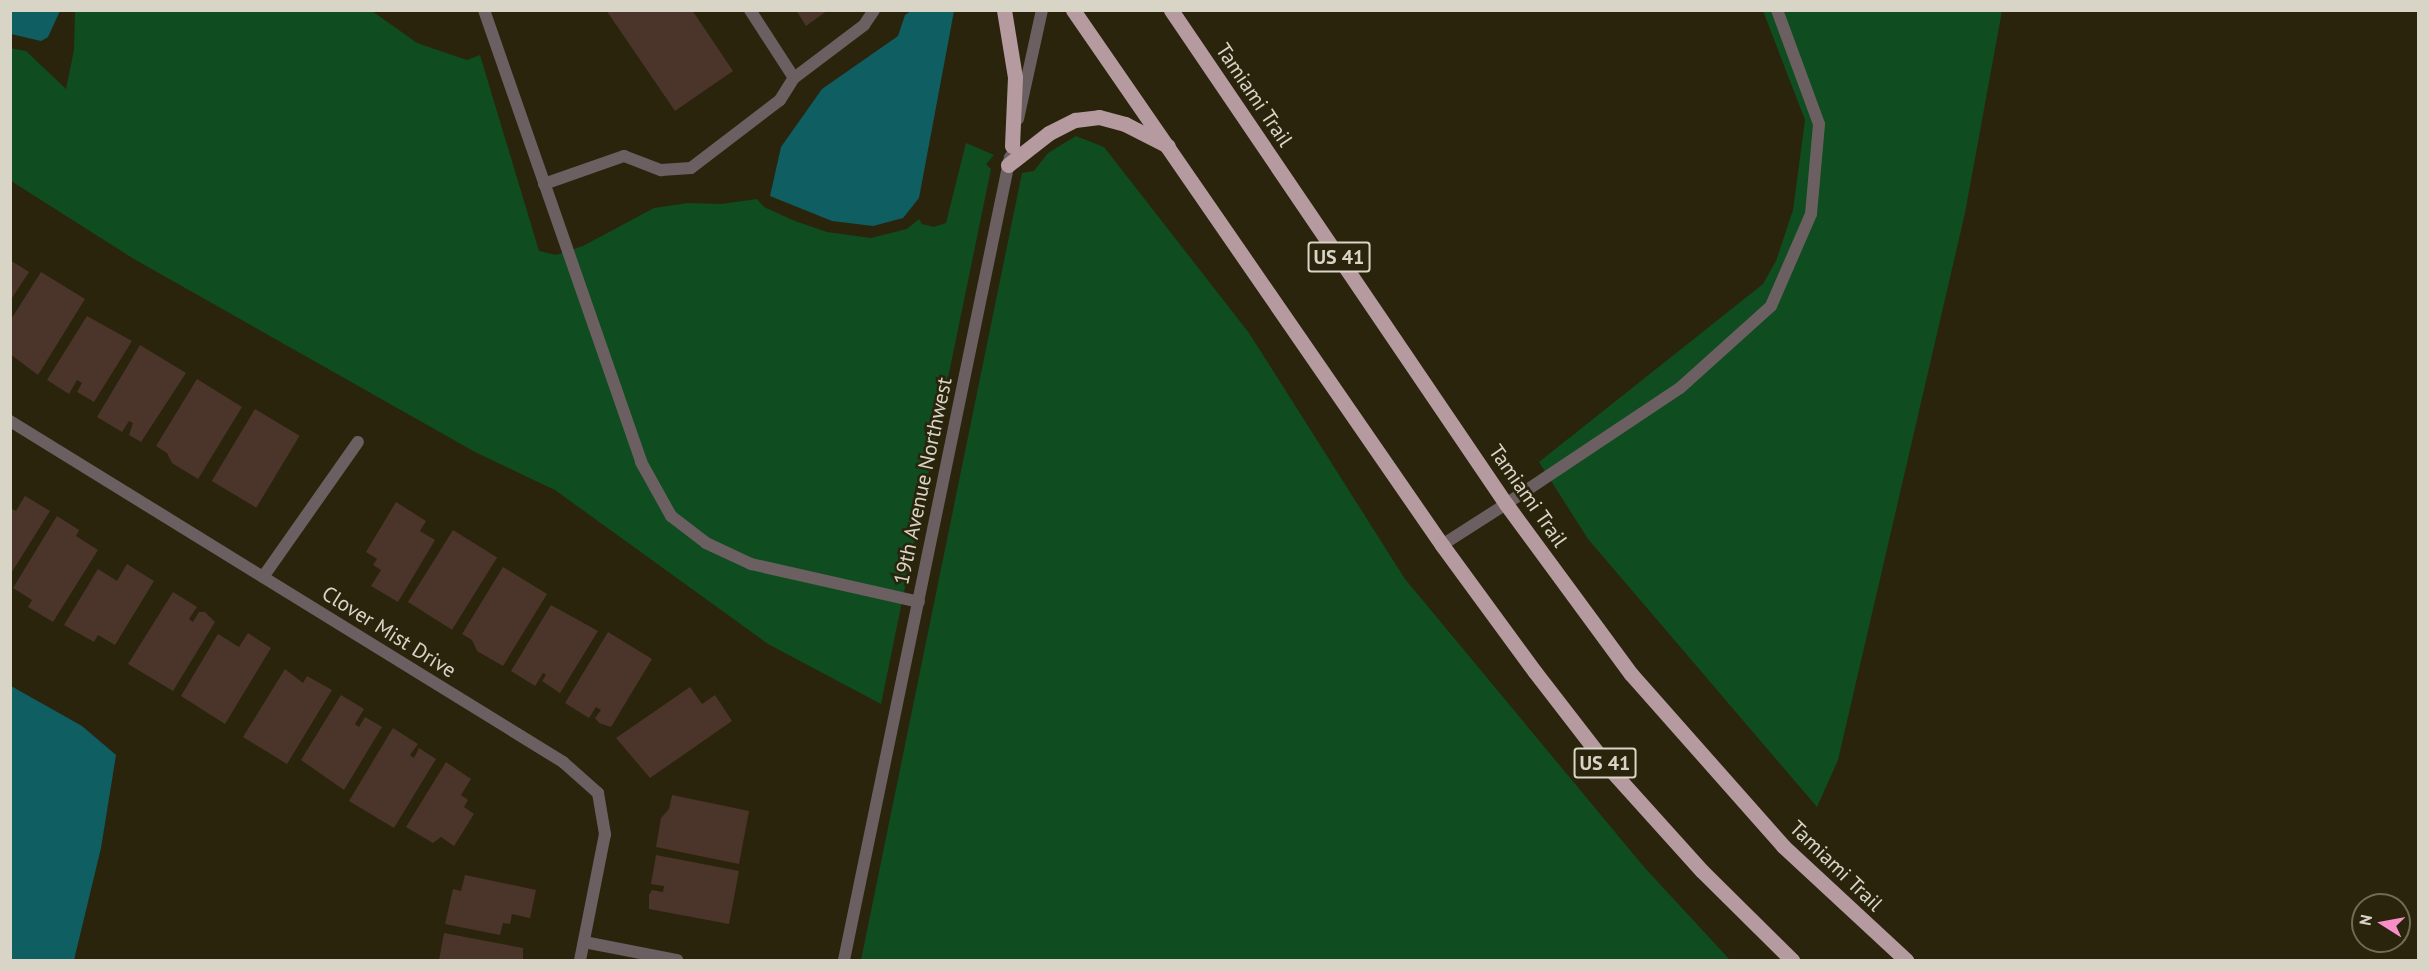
<!DOCTYPE html>
<html>
<head>
<meta charset="utf-8">
<style>
	body { margin:0 }
	#map { position:relative; width:2429px; height:971px; overflow:hidden; background:#2a240d; font-family:"PT Sans",sans-serif }
	div>[style] { position:absolute }
	[style*='--x'] { left:calc(var(--x)*1px); top:calc(var(--y)*1px); width:calc(var(--w)*1px); rotate:calc(var(--a)*1deg) }
	.green>* { inset:0; background:#0f4c1f }
	.water>* { inset:0; background:#0f5e62 }
	.building>* { inset:0; background:#4b3429; transform-origin:0 0 }
	.service>* { height:12px; margin:-6px; padding:0 6px; transform-origin:6px; border-radius:6px; background:#6c5f62 }
	.minor>* { height:12px; margin:-6px; padding:0 6px; transform-origin:6px; border-radius:6px; background:#6c5f62 }
	.tertiary>* { height:12px; margin:-6px; padding:0 6px; transform-origin:6px; border-radius:6px; background:#6c5f62 }
	.primary>* { height:15px; margin:-7.5px; padding:0 7.5px; transform-origin:7.5px; border-radius:7.5px; background:#b59aa0 }
	span { translate:-50% -50%; white-space:nowrap; text-align:center; line-height:1.15; -webkit-text-stroke:5px #2a240d; paint-order:stroke }
	.shield-label span { padding:2px 4px; background:#2a240d; border:2px solid; border-radius:4px; -webkit-text-stroke-width:0 }
	.shield-label { font-size:20px; color:#d8d4c6; font-weight:700 }
	.street-label { font-size:21px; color:#d8d4c6 }
	.frame { position:absolute; inset:0; border:12px solid #d8d4c6; pointer-events:none }
	.north { position:absolute; left:2351px; top:893px; width:60px; height:60px; box-sizing:border-box; background:#2a240d; border:2px solid #706a57; border-radius:50%; rotate:281deg; font-size:16px; font-weight:700; line-height:24px; text-align:center; color:#d8d4c6 }
	.north::after { content:''; display:block; margin:auto; width:21px; height:27px; background:#fa8fc7; clip-path:polygon(50% 0,100% 100%,50% 72%,0 100%) }
</style>
</head>
<body>
<div id="map">
	<div class="green">
		<div style="clip-path:polygon(75px 11px,372px 11px,417px 43px,467px 60px,480px 55px,539px 251px,556px 255px,583px 246px,654px 208px,688px 203px,721px 204px,757px 199px,764px 207px,795px 221px,827px 232px,871px 238px,907px 229px,919px 219px,922px 224px,934px 227px,946px 223px,966px 143px,994px 155px,986px 164px,991px 169px,881px 704px,768px 644px,555px 490px,475px 452px,134px 259px,11px 181px,10px 48px,26px 51px,66px 89px,74px 50px)"></div>
		<div style="clip-path:polygon(1763px 11px,2002px 11px,1965px 213px,1838px 760px,1817px 807px,1588px 539px,1539px 462px,1763px 284px,1776px 261px,1793px 210px,1805px 120px)"></div>
		<div style="clip-path:polygon(1076px 136px,1104px 147px,1249px 333px,1405px 579px,1644px 867px,1730px 960px,861px 960px,1022px 173px,1034px 171px,1048px 153px)"></div>
	</div>
	<div class="water">
		<div style="clip-path:polygon(10px 11px,11px 10px,60px 11px,48px 37px,41px 41px,11px 34px)"></div>
		<div style="clip-path:polygon(911px 11px,954px 11px,919px 198px,903px 218px,873px 226px,832px 221px,770px 196px,781px 147px,822px 89px,898px 36px,905px 15px)"></div>
		<div style="clip-path:polygon(11px 686px,82px 726px,116px 755px,101px 848px,74px 960px,11px 960px)"></div>
	</div>
	<div class="building">
		<div style="clip-path:polygon(606px 10px,692px 10px,733px 71px,675px 111px)"></div>
		<div style="clip-path:polygon(796px 10px,828px 10px,806px 26px)"></div>
		<div style="clip-path:polygon(10px 260px,29px 272px,10px 301px)"></div>
		<div style="clip-path:polygon(41px 272px,85px 299px,38px 375px,10px 354px,10px 321px)"></div>
		<div style="clip-path:polygon(87px 316px,132px 341px,94px 402px,77px 392px,82px 383px,77px 380px,69px 394px,47px 380px)"></div>
		<div style="clip-path:polygon(140px 345px,186px 373px,141px 442px,129px 435px,133px 423px,129px 421px,122px 432px,97px 417px)"></div>
		<div style="clip-path:polygon(197px 379px,242px 407px,198px 479px,172px 463px,167px 453px,156px 446px)"></div>
		<div style="left:255px;top:409px;width:52px;height:84px;rotate:31deg"></div>
		<div style="clip-path:polygon(25px 496px,50px 511px,10px 575px,10px 508px,16px 511px)"></div>
		<div style="clip-path:polygon(396px 502px,426px 521px,420px 531px,435px 540px,398px 602px,371px 586px,381px 570px,373px 565px,377px 559px,366px 552px)"></div>
		<div style="clip-path:polygon(57px 516px,79px 530px,76px 536px,98px 550px,53px 622px,28px 607px,32px 600px,13px 588px)"></div>
		<div style="left:453px;top:530px;width:52px;height:85px;rotate:32deg"></div>
		<div style="clip-path:polygon(127px 564px,154px 581px,115px 645px,98px 635px,94px 642px,64px 625px,98px 569px,117px 581px)"></div>
		<div style="clip-path:polygon(503px 567px,547px 594px,503px 666px,477px 651px,472px 640px,462px 634px)"></div>
		<div style="clip-path:polygon(173px 592px,197px 607px,189px 619px,193px 622px,199px 612px,205px 612px,215px 622px,173px 691px,128px 664px)"></div>
		<div style="clip-path:polygon(551px 605px,598px 631px,560px 693px,542px 681px,546px 675px,543px 673px,535px 686px,511px 671px)"></div>
		<div style="clip-path:polygon(608px 632px,652px 659px,611px 727px,599px 723px,595px 718px,601px 710px,596px 707px,589px 718px,565px 703px)"></div>
		<div style="clip-path:polygon(248px 633px,271px 648px,225px 724px,181px 696px,218px 634px,239px 647px)"></div>
		<div style="clip-path:polygon(285px 669px,303px 683px,307px 676px,332px 690px,287px 764px,243px 737px)"></div>
		<div style="clip-path:polygon(690px 687px,702px 704px,715px 695px,732px 721px,650px 778px,616px 738px)"></div>
		<div style="clip-path:polygon(341px 695px,364px 709px,355px 724px,359px 727px,365px 717px,382px 727px,344px 790px,301px 760px)"></div>
		<div style="clip-path:polygon(393px 728px,418px 744px,410px 755px,414px 758px,419px 748px,436px 759px,394px 828px,349px 801px)"></div>
		<div style="clip-path:polygon(446px 762px,471px 779px,461px 795px,468px 800px,464px 807px,474px 814px,454px 846px,441px 837px,433px 843px,406px 827px)"></div>
		<div style="clip-path:polygon(672px 795px,749px 811px,739px 864px,656px 847px,661px 818px,669px 809px)"></div>
		<div style="clip-path:polygon(656px 855px,739px 871px,729px 924px,649px 909px,649px 895px,652px 890px,663px 892px,664px 886px,651px 884px)"></div>
		<div style="clip-path:polygon(465px 875px,536px 890px,530px 918px,512px 914px,510px 924px,503px 923px,500px 935px,445px 924px,453px 889px,461px 891px)"></div>
		<div style="clip-path:polygon(444px 933px,523px 948px,523px 960px,439px 960px)"></div>
	</div>
	<div class="service">
		<div style="--x:484;--y:10;--w:478;--a:70.8"></div>
		<div style="--x:641;--y:462;--w:62;--a:60.9"></div>
		<div style="--x:671;--y:516;--w:44;--a:37.6"></div>
		<div style="--x:706;--y:543;--w:50;--a:25"></div>
		<div style="--x:751;--y:564;--w:172;--a:12.7"></div>
		<div style="--x:794;--y:78;--w:88;--a:-37.1"></div>
		<div style="--x:864;--y:25;--w:18;--a:-56"></div>
		<div style="--x:544;--y:184;--w:85;--a:-19.3"></div>
		<div style="--x:624;--y:156;--w:40;--a:21"></div>
		<div style="--x:661;--y:170;--w:30;--a:-4"></div>
		<div style="--x:691;--y:168;--w:112;--a:-37.4"></div>
		<div style="--x:780;--y:100;--w:26;--a:-58"></div>
		<div style="--x:794;--y:78;--w:81;--a:-122.9"></div>
		<div style="--x:1506;--y:504;--w:209;--a:-33.7"></div>
		<div style="--x:1680;--y:388;--w:122;--a:-42"></div>
		<div style="--x:1771;--y:306;--w:100;--a:-66.5"></div>
		<div style="--x:1811;--y:214;--w:90;--a:-84.9"></div>
		<div style="--x:1819;--y:124;--w:121;--a:-110.2"></div>
	</div>
	<div class="minor">
		<div style="--x:10;--y:421;--w:650;--a:31.66"></div>
		<div style="--x:563;--y:762;--w:47;--a:41.5"></div>
		<div style="--x:598;--y:793;--w:42;--a:80.3"></div>
		<div style="--x:605;--y:834;--w:128;--a:101.2"></div>
		<div style="--x:1442;--y:545;--w:76;--a:-32.6"></div>
		<div style="--x:263;--y:577;--w:165;--a:-54.9"></div>
		<div style="--x:584;--y:942;--w:95;--a:11"></div>
	</div>
	<div class="tertiary">
		<div style="--x:1018;--y:119;--w:112;--a:-77.6"></div>
		<div style="--x:844;--y:960;--w:820;--a:-78.32"></div>
	</div>
	<div class="primary">
		<div style="--x:1004;--y:10;--w:68;--a:80.7"></div>
		<div style="--x:1015;--y:77;--w:69;--a:92.5"></div>
		<div style="--x:1073;--y:10;--w:650;--a:55.41"></div>
		<div style="--x:1442;--y:545;--w:157;--a:53.8"></div>
		<div style="--x:1535;--y:672;--w:123;--a:52.3"></div>
		<div style="--x:1610;--y:769;--w:137;--a:48"></div>
		<div style="--x:1702;--y:871;--w:127;--a:44.7"></div>
		<div style="--x:1171;--y:10;--w:597;--a:55.86"></div>
		<div style="--x:1506;--y:504;--w:211;--a:53.7"></div>
		<div style="--x:1631;--y:674;--w:230;--a:48.5"></div>
		<div style="--x:1783;--y:846;--w:168;--a:42.8"></div>
		<div style="--x:1008;--y:165;--w:52;--a:-38"></div>
		<div style="--x:1049;--y:133;--w:29;--a:-27"></div>
		<div style="--x:1075;--y:120;--w:24;--a:-7"></div>
		<div style="--x:1099;--y:117;--w:27;--a:15"></div>
		<div style="--x:1125;--y:124;--w:48;--a:27.1"></div>
	</div>
	<div class="shield-label">
		<span style="left:1339px;top:257px">US 41</span>
		<span style="left:1605px;top:763px">US 41</span>
	</div>
	<div class="street-label">
		<span style="left:1254px;top:95px;rotate:56deg">Tamiami Trail</span>
		<span style="left:923px;top:481px;rotate:-78deg">19th Avenue Northwest</span>
		<span style="left:1528px;top:496px;rotate:55deg">Tamiami Trail</span>
		<span style="left:389px;top:632px;rotate:32deg">Clover Mist Drive</span>
		<span style="left:1836px;top:866px;rotate:44deg">Tamiami Trail</span>
	</div>
	<div class="frame"></div>
	<div class="north">N</div>
</div>
</body>
</html>
